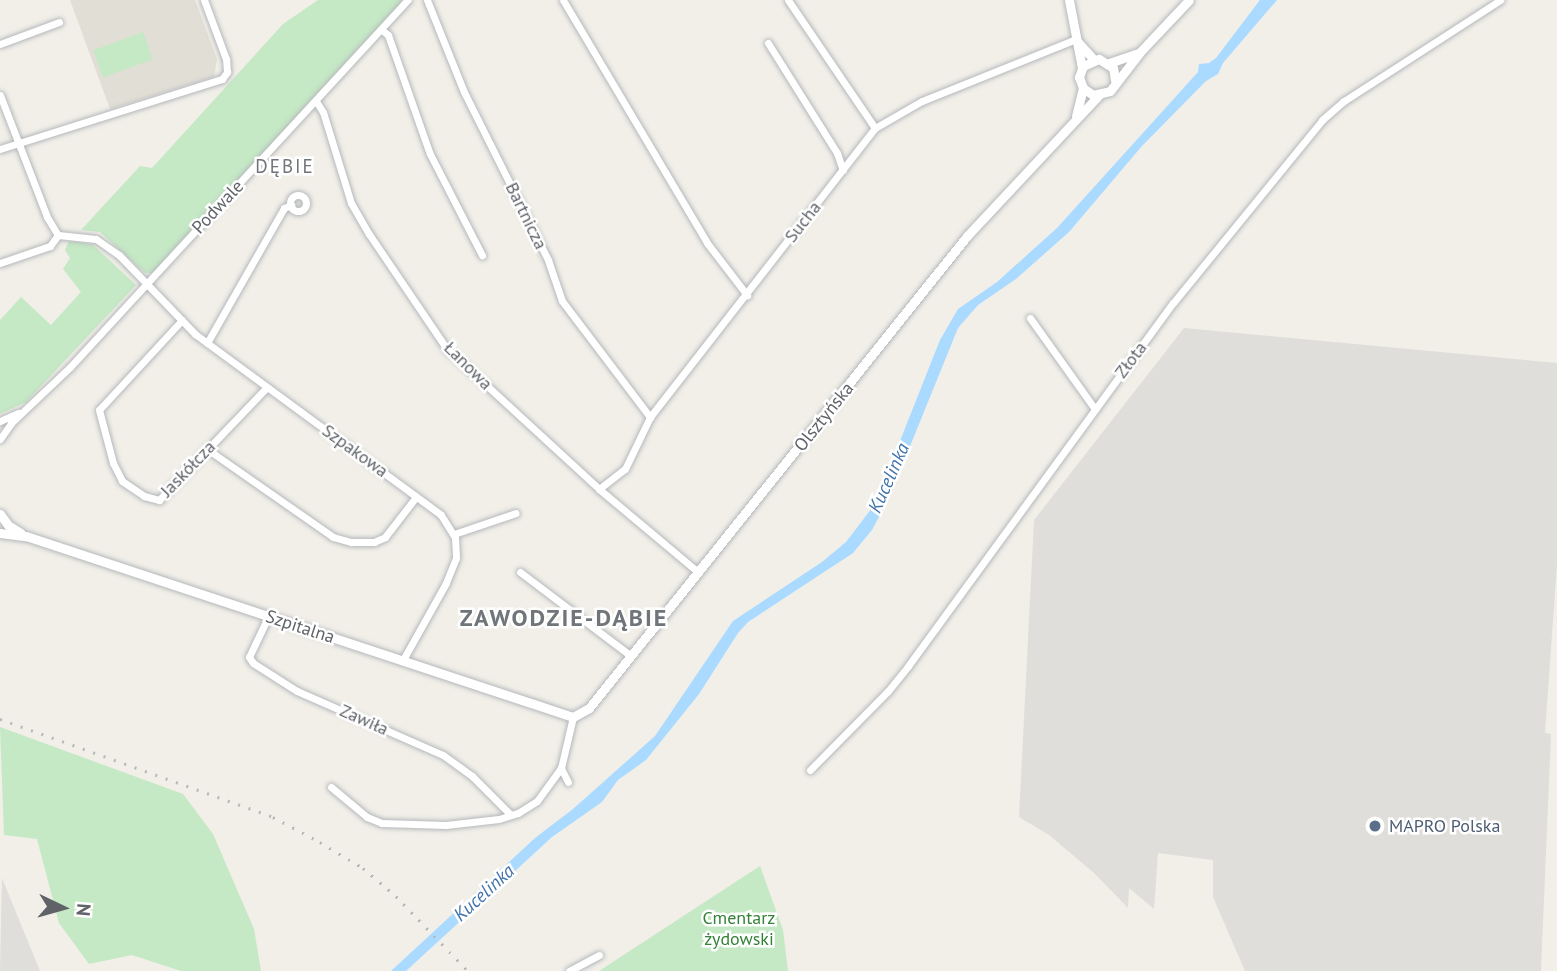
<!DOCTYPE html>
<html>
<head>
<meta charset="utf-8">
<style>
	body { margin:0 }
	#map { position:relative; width:1557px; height:971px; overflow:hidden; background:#f1efe8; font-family:"PT Sans",sans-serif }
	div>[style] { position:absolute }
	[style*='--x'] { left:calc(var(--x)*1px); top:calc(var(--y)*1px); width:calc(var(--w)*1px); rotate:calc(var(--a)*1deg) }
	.industrial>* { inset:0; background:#e0deda }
	.education>* { inset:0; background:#e1ded6 }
	.green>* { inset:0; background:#c5e8c5; transform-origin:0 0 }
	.water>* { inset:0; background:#aadaff }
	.roads { filter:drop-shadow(0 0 2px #b5b8bc) drop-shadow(0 0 2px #b5b8bc) }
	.minor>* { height:7px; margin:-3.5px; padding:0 3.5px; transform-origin:3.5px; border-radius:3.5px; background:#fff }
	.minor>.ring { margin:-3.5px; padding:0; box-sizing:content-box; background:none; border:7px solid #fff; border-radius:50% }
	.tertiary>* { height:9px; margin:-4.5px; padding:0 4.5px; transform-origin:4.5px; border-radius:4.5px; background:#fff }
	.rail>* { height:2.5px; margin-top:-1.25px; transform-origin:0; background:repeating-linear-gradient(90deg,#b6b7b8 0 2px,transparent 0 11px) }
	.dots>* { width:19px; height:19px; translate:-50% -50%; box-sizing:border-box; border:4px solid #fff; border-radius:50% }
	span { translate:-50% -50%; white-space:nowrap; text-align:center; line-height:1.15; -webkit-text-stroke:5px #fff; paint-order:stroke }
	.street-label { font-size:18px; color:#5f6368 }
	.service-label { font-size:18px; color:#4e5e75 }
	.left { translate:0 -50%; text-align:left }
	.park-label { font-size:18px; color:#348238 }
	.neighbourhood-label { font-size:19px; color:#70757a; letter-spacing:2px }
	.water-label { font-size:19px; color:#4174aa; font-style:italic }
	.district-label { font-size:24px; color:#70757a; font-weight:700; letter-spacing:2px }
	.north { position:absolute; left:28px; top:873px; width:70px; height:70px; -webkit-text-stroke:5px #fff; paint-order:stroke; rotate:95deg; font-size:19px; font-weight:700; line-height:28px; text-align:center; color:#5f6368 }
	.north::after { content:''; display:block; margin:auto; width:24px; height:32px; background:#5f6368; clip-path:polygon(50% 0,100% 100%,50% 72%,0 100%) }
</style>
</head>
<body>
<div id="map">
	<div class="industrial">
		<div style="clip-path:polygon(1184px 328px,1557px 363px,1557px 564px,1545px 733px,1551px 734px,1541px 971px,1245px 971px,1213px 897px,1213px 860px,1158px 853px,1154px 909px,1129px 888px,1128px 908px,1094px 873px,1049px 835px,1019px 817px,1034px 520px)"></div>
		<div style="clip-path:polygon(2px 878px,40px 971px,0 971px)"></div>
	</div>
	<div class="education">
		<div style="clip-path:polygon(70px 0,195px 0,217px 59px,214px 77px,110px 109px)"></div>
	</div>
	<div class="green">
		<div style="clip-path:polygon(318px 0,403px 0,153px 273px,145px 273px,100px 232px,81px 230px,140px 166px,152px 168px,283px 24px)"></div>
		<div style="left:143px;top:32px;width:29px;height:53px;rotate:70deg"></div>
		<div style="clip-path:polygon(69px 241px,92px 244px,136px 285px,26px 402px,0 414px,0 320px,21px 297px,51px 325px,81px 292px,63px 269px,70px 258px,65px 250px)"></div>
		<div style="clip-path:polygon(0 727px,183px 794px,213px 834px,254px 929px,261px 971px,181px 971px,132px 955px,89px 964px,59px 923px,37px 839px,4px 835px)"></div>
		<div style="clip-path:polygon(760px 866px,783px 930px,788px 971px,599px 971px)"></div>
	</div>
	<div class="water">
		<div style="clip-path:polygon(1260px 0,1277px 0,1223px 63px,1218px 74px,1206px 81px,1142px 146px,1069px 232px,1016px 279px,978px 305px,958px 328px,889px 498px,872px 530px,853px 553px,748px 622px,738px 633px,699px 694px,646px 760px,618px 780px,602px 802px,552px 837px,406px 971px,391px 971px,535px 838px,573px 809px,655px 736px,733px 621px,822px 562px,846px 542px,875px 504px,940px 340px,958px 309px,997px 282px,1057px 228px,1198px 72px,1199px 64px,1209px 63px,1216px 58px)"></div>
	</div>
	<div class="roads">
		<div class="minor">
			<div style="--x:427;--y:0;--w:99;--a:68.1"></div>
			<div style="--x:464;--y:92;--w:188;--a:63.4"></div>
			<div style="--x:548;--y:260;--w:43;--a:71.1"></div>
			<div style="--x:562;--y:301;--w:146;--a:52.8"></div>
			<div style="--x:563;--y:0;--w:282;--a:59.3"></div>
			<div style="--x:707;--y:243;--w:66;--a:52.4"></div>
			<div style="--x:788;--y:0;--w:155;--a:55.8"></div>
			<div style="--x:382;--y:30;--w:8;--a:40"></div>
			<div style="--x:388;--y:35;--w:126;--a:70.6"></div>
			<div style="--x:430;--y:154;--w:114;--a:62.8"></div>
			<div style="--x:768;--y:43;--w:130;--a:57.9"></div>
			<div style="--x:837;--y:153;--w:18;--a:71"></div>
			<div style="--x:0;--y:44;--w:63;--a:-20.4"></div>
			<div style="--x:0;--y:95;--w:131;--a:68.9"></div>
			<div style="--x:47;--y:217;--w:21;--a:59"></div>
			<div style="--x:316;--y:101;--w:13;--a:58"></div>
			<div style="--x:323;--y:112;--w:95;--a:72.9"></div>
			<div style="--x:351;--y:203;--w:36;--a:60"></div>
			<div style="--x:369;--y:234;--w:139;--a:55.9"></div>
			<div style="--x:447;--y:349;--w:207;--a:42.6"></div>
			<div style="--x:599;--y:489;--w:129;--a:40"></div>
			<div style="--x:0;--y:149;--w:233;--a:-17.5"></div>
			<div style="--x:222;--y:79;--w:9;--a:-54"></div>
			<div style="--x:227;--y:72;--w:13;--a:-94"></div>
			<div style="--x:226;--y:59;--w:63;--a:-110.4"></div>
			<div class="ring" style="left:290px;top:195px;width:9px;height:9px"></div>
			<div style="--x:58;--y:235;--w:38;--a:6"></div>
			<div style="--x:96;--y:239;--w:28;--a:35"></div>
			<div style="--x:119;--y:255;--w:110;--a:46.1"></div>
			<div style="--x:195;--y:334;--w:305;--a:36.3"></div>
			<div style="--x:441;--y:515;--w:26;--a:58"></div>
			<div style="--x:455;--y:537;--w:21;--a:87"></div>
			<div style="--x:456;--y:558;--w:27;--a:112"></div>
			<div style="--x:446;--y:583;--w:88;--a:119.2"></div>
			<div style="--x:0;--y:263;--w:53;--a:-18.8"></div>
			<div style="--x:50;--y:246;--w:14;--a:-54"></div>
			<div style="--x:1030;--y:318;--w:112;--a:54.5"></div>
			<div style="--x:182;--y:320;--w:122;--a:132.7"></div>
			<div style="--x:99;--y:410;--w:55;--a:75.2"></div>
			<div style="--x:113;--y:463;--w:20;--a:63"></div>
			<div style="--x:122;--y:481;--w:27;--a:34"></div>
			<div style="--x:144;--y:496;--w:16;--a:15"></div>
			<div style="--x:159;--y:500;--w:156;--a:-46.3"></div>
			<div style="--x:207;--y:343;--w:155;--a:-60.3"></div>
			<div style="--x:284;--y:208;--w:8;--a:-23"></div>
			<div style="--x:0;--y:421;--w:20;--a:-24"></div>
			<div style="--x:0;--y:439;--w:19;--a:-55"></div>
			<div style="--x:11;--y:423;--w:81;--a:-43.5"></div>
			<div style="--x:70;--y:367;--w:499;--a:-47.4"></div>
			<div style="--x:207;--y:449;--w:154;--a:34.9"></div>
			<div style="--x:333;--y:537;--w:19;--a:16"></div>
			<div style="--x:351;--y:542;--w:23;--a:0"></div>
			<div style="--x:374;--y:542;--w:12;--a:-24"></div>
			<div style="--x:385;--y:537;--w:51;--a:-52.2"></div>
			<div style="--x:599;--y:489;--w:33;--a:-38"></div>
			<div style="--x:625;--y:469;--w:58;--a:-64.3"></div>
			<div style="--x:650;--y:417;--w:366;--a:-52.1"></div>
			<div style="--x:875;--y:128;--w:54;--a:-29.9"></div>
			<div style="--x:922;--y:101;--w:166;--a:-21.9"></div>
			<div style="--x:454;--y:534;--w:65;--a:-18.7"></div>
			<div style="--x:520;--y:572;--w:139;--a:37.1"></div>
			<div style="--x:268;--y:617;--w:44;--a:115.4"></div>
			<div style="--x:249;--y:657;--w:7;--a:56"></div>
			<div style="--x:253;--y:663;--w:52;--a:32.5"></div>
			<div style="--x:297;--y:691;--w:159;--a:23.7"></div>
			<div style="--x:443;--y:755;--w:36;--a:36"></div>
			<div style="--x:472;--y:776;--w:54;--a:45"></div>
			<div style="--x:810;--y:770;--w:111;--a:-45.4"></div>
			<div style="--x:888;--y:691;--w:32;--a:-51"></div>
			<div style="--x:908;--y:666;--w:449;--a:-53.9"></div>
			<div style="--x:1173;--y:303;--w:236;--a:-50.8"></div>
			<div style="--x:1322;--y:120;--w:29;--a:-41"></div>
			<div style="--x:1344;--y:101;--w:186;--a:-32.9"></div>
			<div style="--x:568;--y:782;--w:16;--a:-117"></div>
			<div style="--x:561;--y:768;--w:52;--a:-76.8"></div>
			<div style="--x:331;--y:787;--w:47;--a:39.8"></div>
			<div style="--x:367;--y:817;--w:16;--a:22"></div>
			<div style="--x:382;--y:823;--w:64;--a:1.8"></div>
			<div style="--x:446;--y:825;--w:53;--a:-6.5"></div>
			<div style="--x:499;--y:819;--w:20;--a:-18"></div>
			<div style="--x:518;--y:813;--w:22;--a:-32"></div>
			<div style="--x:537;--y:801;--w:41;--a:-54"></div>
			<div style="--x:569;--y:971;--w:34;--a:-28"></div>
		</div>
		<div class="tertiary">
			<div style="--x:1069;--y:0;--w:69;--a:79.2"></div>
			<div style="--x:1076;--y:40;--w:25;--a:48"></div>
			<div style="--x:1109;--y:63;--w:31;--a:-19"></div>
			<div style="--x:1115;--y:80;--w:12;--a:-99"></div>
			<div style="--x:1113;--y:68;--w:17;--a:-147"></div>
			<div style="--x:1099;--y:59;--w:17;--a:156"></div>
			<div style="--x:1083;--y:66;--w:12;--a:110"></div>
			<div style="--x:1079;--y:77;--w:12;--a:70"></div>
			<div style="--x:1083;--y:88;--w:12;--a:35"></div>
			<div style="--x:1093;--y:95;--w:17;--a:-13"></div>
			<div style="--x:1110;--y:91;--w:49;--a:-52.4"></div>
			<div style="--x:1140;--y:52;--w:71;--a:-46.7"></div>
			<div style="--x:1076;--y:116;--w:29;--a:-76"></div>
			<div style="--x:0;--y:514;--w:14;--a:54"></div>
			<div style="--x:8;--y:525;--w:15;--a:32"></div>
			<div style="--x:0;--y:533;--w:26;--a:7"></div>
			<div style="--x:26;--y:536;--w:576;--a:18.31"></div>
			<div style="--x:573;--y:717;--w:18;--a:-29"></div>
			<div style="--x:589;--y:708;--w:605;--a:-51.31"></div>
			<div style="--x:967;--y:236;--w:193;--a:-46.9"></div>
		</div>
	</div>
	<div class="rail">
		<div style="--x:0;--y:719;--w:290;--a:19.7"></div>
		<div style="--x:273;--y:817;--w:53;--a:28"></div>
		<div style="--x:320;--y:842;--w:50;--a:31.2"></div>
		<div style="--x:363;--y:868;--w:43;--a:40.3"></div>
		<div style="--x:396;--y:896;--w:104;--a:46.2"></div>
	</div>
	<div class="dots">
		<div style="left:1375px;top:826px;background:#5c6f8a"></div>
	</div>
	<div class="street-label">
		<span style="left:218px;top:207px;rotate:-47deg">Podwale</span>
		<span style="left:526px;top:216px;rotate:64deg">Bartnicza</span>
		<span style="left:803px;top:222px;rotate:-52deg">Sucha</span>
		<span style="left:1131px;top:360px;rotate:-53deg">Złota</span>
		<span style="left:468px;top:366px;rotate:45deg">Łanowa</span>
		<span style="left:824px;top:417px;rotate:-51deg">Olsztyńska</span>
		<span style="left:355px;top:451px;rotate:36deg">Szpakowa</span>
		<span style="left:188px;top:469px;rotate:-46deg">Jaskółcza</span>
		<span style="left:300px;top:627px;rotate:18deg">Szpitalna</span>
		<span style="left:364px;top:720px;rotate:24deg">Zawiła</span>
	</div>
	<div class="service-label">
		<span class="left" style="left:1389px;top:826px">MAPRO Polska</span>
	</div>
	<div class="park-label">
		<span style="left:739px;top:929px">Cmentarz<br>żydowski</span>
	</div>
	<div class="neighbourhood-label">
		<span style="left:285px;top:167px">DĘBIE</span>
	</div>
	<div class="water-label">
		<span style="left:889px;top:478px;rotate:-66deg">Kucelinka</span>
		<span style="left:484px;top:893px;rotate:-42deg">Kucelinka</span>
	</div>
	<div class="district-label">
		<span style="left:564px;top:618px">ZAWODZIE-DĄBIE</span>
	</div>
	<div class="north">N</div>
</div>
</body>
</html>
